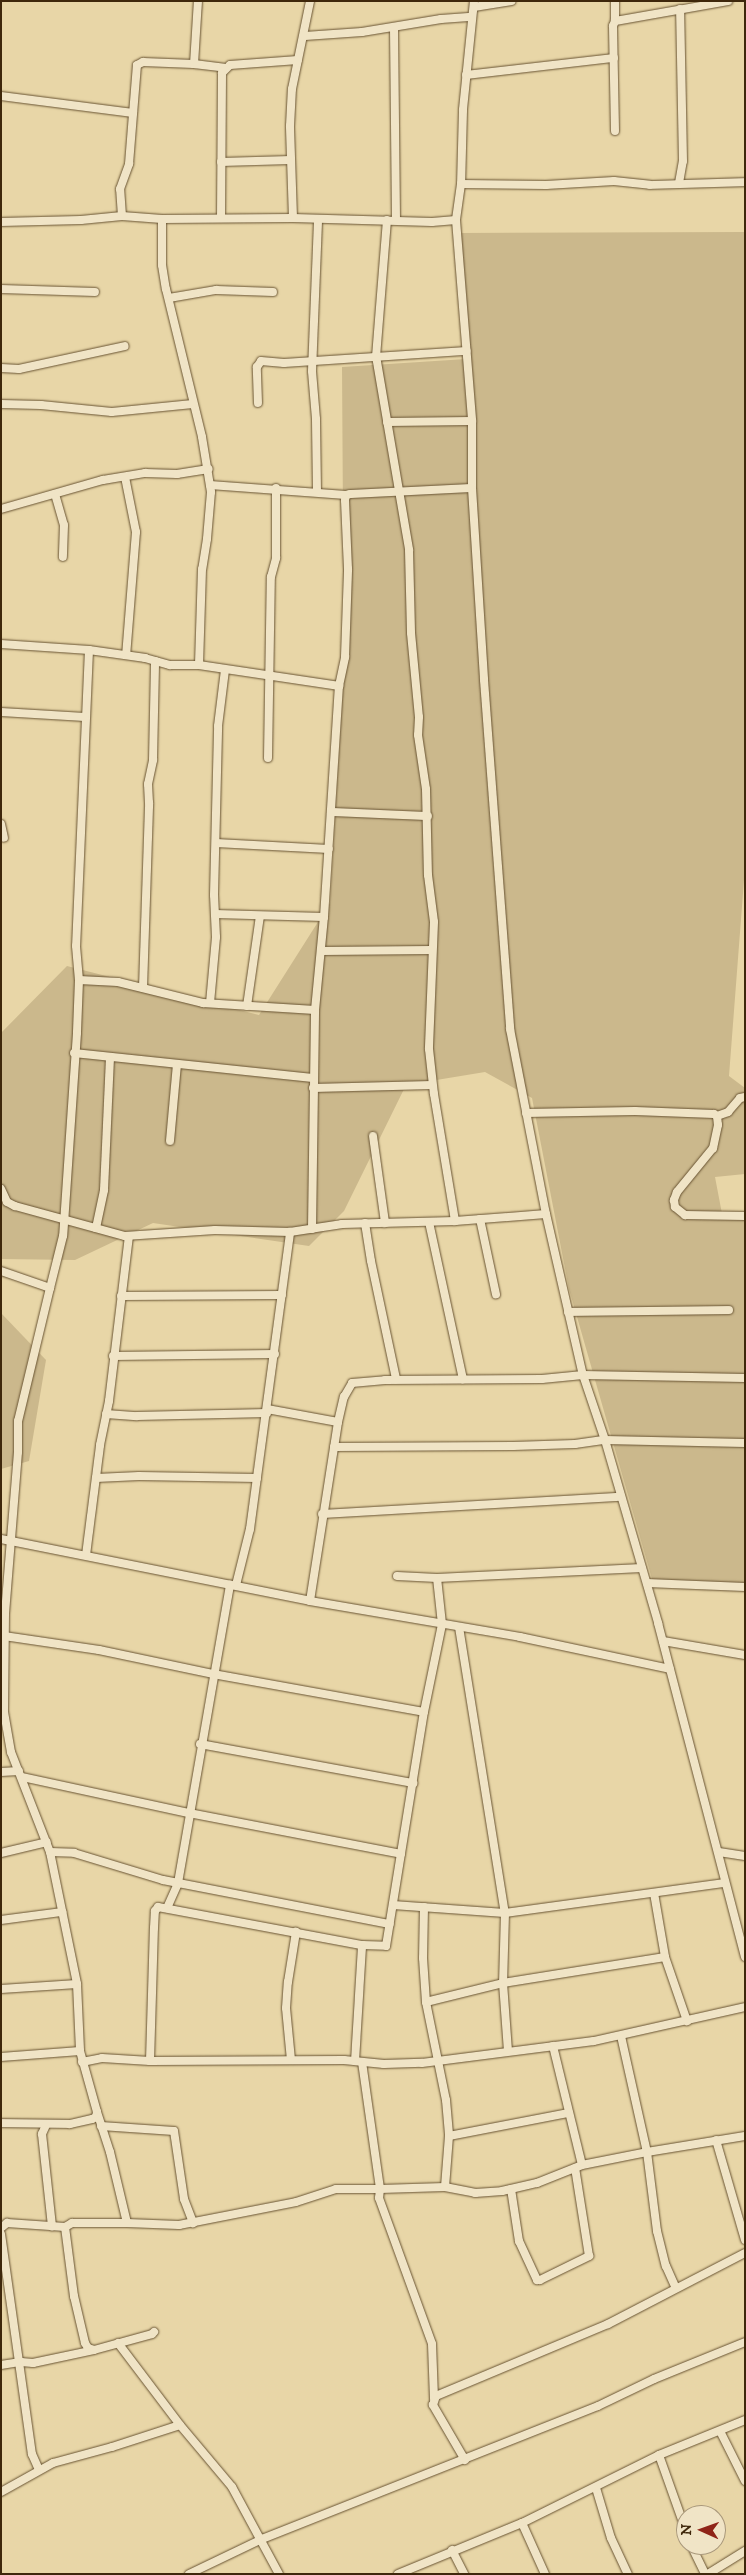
<!DOCTYPE html>
<html>
<head>
<meta charset="utf-8">
<style>
	body { margin:0 }
	#map { position:relative; width:746px; height:2575px; overflow:hidden; background:#e8d6a7; font-family:"IM FELL DW Pica",serif }
	div>[style] { position:absolute }
	[style*='--x'] { left:calc(var(--x)*1px); top:calc(var(--y)*1px); width:calc(var(--w)*1px); rotate:calc(var(--a)*1deg) }
	.green>* { inset:0; background:#cbb88c }
	.roads { filter:drop-shadow(0 0 1px #685332) drop-shadow(0 0 1px #685332) }
	.minor>* { height:8px; margin:-4px; padding:0 4px; transform-origin:4px; border-radius:4px; background:#f0e4c6 }
	span { translate:-50% -50%; white-space:nowrap; text-align:center; line-height:1.15; -webkit-text-stroke:4px #f0e4c6; paint-order:stroke }
	.frame { position:absolute; inset:0; border:2px solid #3e270b; pointer-events:none }
	.north { position:absolute; left:676px; top:2505px; width:50px; height:50px; box-sizing:border-box; background:#f0e4c6; border:1px solid #a9987b; border-radius:50%; rotate:272deg; font-size:14px; font-weight:700; line-height:20px; text-align:center; color:#3e270b }
	.north::after { content:''; display:block; margin:auto; width:18px; height:22px; background:#8f2418; clip-path:polygon(50% 0,100% 100%,50% 72%,0 100%) }
</style>
</head>
<body>
<div id="map">
	<div class="green">
		<div style="clip-path:polygon(745px 232px,745px 867px,729px 1076px,745px 1088px,745px 1174px,715px 1177px,723px 1219px,745px 1220px,745px 1588px,654px 1586px,569px 1289px,532px 1098px,485px 1072px,406px 1085px,344px 1211px,309px 1246px,153px 1223px,75px 1260px,1px 1259px,1px 1033px,67px 966px,259px 1015px,330px 903px,344px 669px,342px 367px,466px 359px,460px 233px)"></div>
		<div style="clip-path:polygon(1px 1313px,46px 1360px,29px 1461px,1px 1469px)"></div>
	</div>
	<div class="roads">
		<div class="minor">
			<div style="--x:474;--y:1;--w:110;--a:95.8"></div>
			<div style="--x:463;--y:110;--w:74;--a:91.5"></div>
			<div style="--x:461;--y:184;--w:36;--a:98"></div>
			<div style="--x:456;--y:220;--w:202;--a:85.4"></div>
			<div style="--x:472;--y:421;--w:67;--a:90"></div>
			<div style="--x:472;--y:488;--w:192;--a:86.4"></div>
			<div style="--x:484;--y:680;--w:350;--a:85.7"></div>
			<div style="--x:510;--y:1029;--w:188;--a:79"></div>
			<div style="--x:546;--y:1214;--w:165;--a:77.1"></div>
			<div style="--x:583;--y:1375;--w:69;--a:71.3"></div>
			<div style="--x:605;--y:1440;--w:191;--a:73.8"></div>
			<div style="--x:658;--y:1623;--w:345;--a:75.4"></div>
			<div style="--x:615;--y:1;--w:20;--a:90"></div>
			<div style="--x:474;--y:7;--w:38;--a:-9"></div>
			<div style="--x:394;--y:28;--w:192;--a:89.4"></div>
			<div style="--x:305;--y:36;--w:57;--a:-4"></div>
			<div style="--x:362;--y:32;--w:80;--a:-9.3"></div>
			<div style="--x:441;--y:19;--w:31;--a:-4"></div>
			<div style="--x:194;--y:64;--w:63;--a:-86.4"></div>
			<div style="--x:466;--y:75;--w:149;--a:-6.6"></div>
			<div style="--x:1;--y:96;--w:133;--a:7.3"></div>
			<div style="--x:615;--y:131;--w:105;--a:-91.1"></div>
			<div style="--x:613;--y:26;--w:5;--a:-68"></div>
			<div style="--x:615;--y:21;--w:115;--a:-10"></div>
			<div style="--x:221;--y:162;--w:70;--a:-1.6"></div>
			<div style="--x:679;--y:183;--w:22;--a:-80"></div>
			<div style="--x:683;--y:161;--w:152;--a:-91.1"></div>
			<div style="--x:461;--y:184;--w:85;--a:0.7"></div>
			<div style="--x:546;--y:185;--w:68;--a:-3.4"></div>
			<div style="--x:614;--y:181;--w:36;--a:6"></div>
			<div style="--x:650;--y:185;--w:95;--a:-1.8"></div>
			<div style="--x:122;--y:216;--w:27;--a:-94"></div>
			<div style="--x:120;--y:189;--w:27;--a:-70"></div>
			<div style="--x:129;--y:164;--w:99;--a:-85.4"></div>
			<div style="--x:137;--y:65;--w:7;--a:-27"></div>
			<div style="--x:143;--y:62;--w:51;--a:2.2"></div>
			<div style="--x:194;--y:64;--w:32;--a:7"></div>
			<div style="--x:221;--y:218;--w:145;--a:-89.6"></div>
			<div style="--x:222;--y:73;--w:11;--a:-45"></div>
			<div style="--x:230;--y:65;--w:68;--a:-4.2"></div>
			<div style="--x:293;--y:218;--w:92;--a:-91.9"></div>
			<div style="--x:290;--y:126;--w:37;--a:-87"></div>
			<div style="--x:292;--y:89;--w:90;--a:-78.4"></div>
			<div style="--x:162;--y:219;--w:46;--a:90"></div>
			<div style="--x:162;--y:265;--w:24;--a:81"></div>
			<div style="--x:166;--y:289;--w:152;--a:76.3"></div>
			<div style="--x:202;--y:437;--w:56;--a:80.7"></div>
			<div style="--x:211;--y:492;--w:47;--a:94.9"></div>
			<div style="--x:207;--y:539;--w:30;--a:99"></div>
			<div style="--x:202;--y:569;--w:96;--a:91.8"></div>
			<div style="--x:387;--y:220;--w:136;--a:94.6"></div>
			<div style="--x:376;--y:356;--w:197;--a:80.3"></div>
			<div style="--x:409;--y:550;--w:83;--a:88.6"></div>
			<div style="--x:411;--y:633;--w:84;--a:84.6"></div>
			<div style="--x:419;--y:717;--w:18;--a:93"></div>
			<div style="--x:418;--y:735;--w:55;--a:81.6"></div>
			<div style="--x:426;--y:789;--w:86;--a:88.7"></div>
			<div style="--x:428;--y:875;--w:47;--a:82.7"></div>
			<div style="--x:434;--y:922;--w:127;--a:92.3"></div>
			<div style="--x:429;--y:1049;--w:45;--a:83.7"></div>
			<div style="--x:434;--y:1094;--w:129;--a:80.6"></div>
			<div style="--x:1;--y:222;--w:80;--a:-1.4"></div>
			<div style="--x:81;--y:220;--w:41;--a:-5.6"></div>
			<div style="--x:122;--y:216;--w:40;--a:4.3"></div>
			<div style="--x:162;--y:219;--w:131;--a:-0.4"></div>
			<div style="--x:293;--y:218;--w:139;--a:1.6"></div>
			<div style="--x:432;--y:222;--w:24;--a:-5"></div>
			<div style="--x:1;--y:289;--w:94;--a:1.8"></div>
			<div style="--x:169;--y:298;--w:48;--a:-9.7"></div>
			<div style="--x:216;--y:290;--w:57;--a:2"></div>
			<div style="--x:1;--y:368;--w:18;--a:3"></div>
			<div style="--x:19;--y:369;--w:108;--a:-12.2"></div>
			<div style="--x:258;--y:403;--w:36;--a:-92"></div>
			<div style="--x:257;--y:367;--w:7;--a:-56"></div>
			<div style="--x:261;--y:361;--w:23;--a:5"></div>
			<div style="--x:284;--y:363;--w:183;--a:-3.8"></div>
			<div style="--x:1;--y:404;--w:40;--a:1.4"></div>
			<div style="--x:41;--y:405;--w:71;--a:5.6"></div>
			<div style="--x:112;--y:412;--w:81;--a:-5.6"></div>
			<div style="--x:387;--y:422;--w:85;--a:-0.7"></div>
			<div style="--x:125;--y:477;--w:56;--a:78.7"></div>
			<div style="--x:136;--y:532;--w:123;--a:94.6"></div>
			<div style="--x:210;--y:485;--w:136;--a:4.2"></div>
			<div style="--x:317;--y:492;--w:73;--a:-90.8"></div>
			<div style="--x:316;--y:419;--w:48;--a:-94.8"></div>
			<div style="--x:312;--y:371;--w:152;--a:-87.7"></div>
			<div style="--x:55;--y:494;--w:32;--a:74"></div>
			<div style="--x:64;--y:525;--w:32;--a:92"></div>
			<div style="--x:1;--y:509;--w:106;--a:-15.9"></div>
			<div style="--x:103;--y:480;--w:43;--a:-9.5"></div>
			<div style="--x:145;--y:473;--w:32;--a:2"></div>
			<div style="--x:177;--y:474;--w:32;--a:-9"></div>
			<div style="--x:1;--y:644;--w:88;--a:3.9"></div>
			<div style="--x:89;--y:650;--w:296;--a:92.5"></div>
			<div style="--x:76;--y:946;--w:34;--a:85"></div>
			<div style="--x:79;--y:980;--w:53;--a:92.2"></div>
			<div style="--x:77;--y:1033;--w:203;--a:93.9"></div>
			<div style="--x:63;--y:1236;--w:54;--a:104"></div>
			<div style="--x:89;--y:650;--w:57;--a:8.1"></div>
			<div style="--x:145;--y:658;--w:26;--a:16"></div>
			<div style="--x:170;--y:665;--w:29;--a:0"></div>
			<div style="--x:199;--y:665;--w:142;--a:8.5"></div>
			<div style="--x:1;--y:712;--w:84;--a:3.4"></div>
			<div style="--x:268;--y:758;--w:181;--a:-89.1"></div>
			<div style="--x:271;--y:577;--w:20;--a:-75"></div>
			<div style="--x:276;--y:558;--w:70;--a:-90"></div>
			<div style="--x:331;--y:812;--w:97;--a:2.4"></div>
			<div style="--x:1;--y:824;--w:14;--a:78"></div>
			<div style="--x:216;--y:843;--w:113;--a:3"></div>
			<div style="--x:215;--y:914;--w:109;--a:1.6"></div>
			<div style="--x:321;--y:951;--w:111;--a:-0.5"></div>
			<div style="--x:79;--y:980;--w:39;--a:3"></div>
			<div style="--x:118;--y:982;--w:88;--a:13.9"></div>
			<div style="--x:203;--y:1003;--w:112;--a:3.6"></div>
			<div style="--x:143;--y:988;--w:185;--a:-88.1"></div>
			<div style="--x:149;--y:803;--w:19;--a:-93"></div>
			<div style="--x:148;--y:784;--w:25;--a:-78"></div>
			<div style="--x:153;--y:760;--w:99;--a:-88.8"></div>
			<div style="--x:210;--y:1003;--w:66;--a:-84.8"></div>
			<div style="--x:216;--y:937;--w:42;--a:-92.7"></div>
			<div style="--x:214;--y:895;--w:169;--a:-88.6"></div>
			<div style="--x:218;--y:726;--w:56;--a:-82.9"></div>
			<div style="--x:247;--y:1006;--w:91;--a:-81.8"></div>
			<div style="--x:74;--y:1053;--w:240;--a:6"></div>
			<div style="--x:313;--y:1088;--w:119;--a:-1.4"></div>
			<div style="--x:526;--y:1113;--w:109;--a:-1.1"></div>
			<div style="--x:635;--y:1111;--w:79;--a:2.2"></div>
			<div style="--x:714;--y:1114;--w:4;--a:34"></div>
			<div style="--x:717;--y:1116;--w:9;--a:84"></div>
			<div style="--x:718;--y:1125;--w:24;--a:102"></div>
			<div style="--x:713;--y:1148;--w:57;--a:129.3"></div>
			<div style="--x:677;--y:1192;--w:9;--a:111"></div>
			<div style="--x:674;--y:1200;--w:7;--a:82"></div>
			<div style="--x:675;--y:1207;--w:13;--a:39"></div>
			<div style="--x:685;--y:1215;--w:60;--a:1"></div>
			<div style="--x:717;--y:1116;--w:12;--a:-20"></div>
			<div style="--x:728;--y:1112;--w:18;--a:-49"></div>
			<div style="--x:740;--y:1098;--w:5;--a:-11"></div>
			<div style="--x:373;--y:1136;--w:88;--a:82.1"></div>
			<div style="--x:170;--y:1141;--w:77;--a:-84.8"></div>
			<div style="--x:1;--y:1189;--w:14;--a:65"></div>
			<div style="--x:7;--y:1202;--w:9;--a:27"></div>
			<div style="--x:15;--y:1206;--w:114;--a:15.3"></div>
			<div style="--x:125;--y:1236;--w:90;--a:-3.8"></div>
			<div style="--x:215;--y:1230;--w:75;--a:1.5"></div>
			<div style="--x:290;--y:1232;--w:53;--a:-8.7"></div>
			<div style="--x:342;--y:1224;--w:113;--a:-1.5"></div>
			<div style="--x:455;--y:1221;--w:91;--a:-4.4"></div>
			<div style="--x:480;--y:1219;--w:77;--a:78"></div>
			<div style="--x:429;--y:1222;--w:161;--a:77.8"></div>
			<div style="--x:365;--y:1223;--w:38;--a:81"></div>
			<div style="--x:371;--y:1261;--w:121;--a:78"></div>
			<div style="--x:96;--y:1228;--w:39;--a:-78"></div>
			<div style="--x:104;--y:1190;--w:133;--a:-87.4"></div>
			<div style="--x:312;--y:1229;--w:219;--a:-89.2"></div>
			<div style="--x:315;--y:1010;--w:93;--a:-84.5"></div>
			<div style="--x:324;--y:917;--w:231;--a:-86.3"></div>
			<div style="--x:339;--y:686;--w:30;--a:-78"></div>
			<div style="--x:345;--y:657;--w:88;--a:-88"></div>
			<div style="--x:348;--y:569;--w:69;--a:-92.5"></div>
			<div style="--x:345;--y:500;--w:5;--a:-79"></div>
			<div style="--x:346;--y:495;--w:4;--a:-14"></div>
			<div style="--x:350;--y:494;--w:122;--a:-2.8"></div>
			<div style="--x:1;--y:1271;--w:52;--a:19.1"></div>
			<div style="--x:50;--y:1288;--w:137;--a:103.5"></div>
			<div style="--x:18;--y:1421;--w:31;--a:90"></div>
			<div style="--x:18;--y:1452;--w:163;--a:94.6"></div>
			<div style="--x:5;--y:1614;--w:98;--a:90.6"></div>
			<div style="--x:4;--y:1712;--w:41;--a:80.1"></div>
			<div style="--x:11;--y:1752;--w:107;--a:68.7"></div>
			<div style="--x:50;--y:1852;--w:135;--a:78.4"></div>
			<div style="--x:77;--y:1984;--w:67;--a:87.4"></div>
			<div style="--x:80;--y:2051;--w:63;--a:74.4"></div>
			<div style="--x:97;--y:2112;--w:5;--a:101"></div>
			<div style="--x:96;--y:2117;--w:4;--a:153"></div>
			<div style="--x:92;--y:2119;--w:23;--a:167"></div>
			<div style="--x:70;--y:2124;--w:69;--a:-179.2"></div>
			<div style="--x:121;--y:1296;--w:161;--a:-0.4"></div>
			<div style="--x:568;--y:1312;--w:161;--a:-0.7"></div>
			<div style="--x:113;--y:1356;--w:162;--a:-0.7"></div>
			<div style="--x:267;--y:1409;--w:72;--a:10.4"></div>
			<div style="--x:106;--y:1414;--w:31;--a:4"></div>
			<div style="--x:137;--y:1416;--w:130;--a:-1.3"></div>
			<div style="--x:334;--y:1447;--w:179;--a:-0.3"></div>
			<div style="--x:513;--y:1446;--w:62;--a:-1.8"></div>
			<div style="--x:575;--y:1444;--w:30;--a:-8"></div>
			<div style="--x:605;--y:1440;--w:140;--a:1.2"></div>
			<div style="--x:96;--y:1478;--w:43;--a:-2.7"></div>
			<div style="--x:139;--y:1476;--w:118;--a:1"></div>
			<div style="--x:322;--y:1514;--w:299;--a:-3.3"></div>
			<div style="--x:1;--y:1539;--w:315;--a:11.3"></div>
			<div style="--x:310;--y:1601;--w:213;--a:9.7"></div>
			<div style="--x:520;--y:1637;--w:153;--a:12"></div>
			<div style="--x:86;--y:1555;--w:111;--a:-82.7"></div>
			<div style="--x:100;--y:1445;--w:45;--a:-78.4"></div>
			<div style="--x:109;--y:1401;--w:166;--a:-83.1"></div>
			<div style="--x:397;--y:1576;--w:40;--a:2.9"></div>
			<div style="--x:437;--y:1578;--w:205;--a:-2.8"></div>
			<div style="--x:647;--y:1583;--w:98;--a:2.3"></div>
			<div style="--x:236;--y:1585;--w:58;--a:-76"></div>
			<div style="--x:250;--y:1529;--w:300;--a:-82.3"></div>
			<div style="--x:310;--y:1601;--w:181;--a:-81.1"></div>
			<div style="--x:338;--y:1422;--w:26;--a:-77"></div>
			<div style="--x:344;--y:1397;--w:16;--a:-60"></div>
			<div style="--x:352;--y:1383;--w:33;--a:-5"></div>
			<div style="--x:385;--y:1380;--w:157;--a:-0.4"></div>
			<div style="--x:542;--y:1379;--w:41;--a:-5.6"></div>
			<div style="--x:583;--y:1375;--w:162;--a:1.1"></div>
			<div style="--x:459;--y:1627;--w:290;--a:80.9"></div>
			<div style="--x:505;--y:1913;--w:70;--a:91.6"></div>
			<div style="--x:503;--y:1983;--w:68;--a:85.8"></div>
			<div style="--x:4;--y:1636;--w:96;--a:8.4"></div>
			<div style="--x:99;--y:1650;--w:116;--a:11.9"></div>
			<div style="--x:213;--y:1674;--w:214;--a:10.2"></div>
			<div style="--x:663;--y:1641;--w:83;--a:9.7"></div>
			<div style="--x:200;--y:1744;--w:217;--a:10.4"></div>
			<div style="--x:1;--y:1772;--w:18;--a:-3"></div>
			<div style="--x:22;--y:1777;--w:171;--a:12.2"></div>
			<div style="--x:189;--y:1813;--w:216;--a:10.9"></div>
			<div style="--x:50;--y:1852;--w:24;--a:2"></div>
			<div style="--x:74;--y:1853;--w:93;--a:16.9"></div>
			<div style="--x:163;--y:1880;--w:231;--a:11"></div>
			<div style="--x:719;--y:1852;--w:26;--a:9"></div>
			<div style="--x:1;--y:1853;--w:47;--a:-13.4"></div>
			<div style="--x:654;--y:1893;--w:65;--a:80.2"></div>
			<div style="--x:665;--y:1957;--w:68;--a:71"></div>
			<div style="--x:393;--y:1905;--w:112;--a:4.1"></div>
			<div style="--x:505;--y:1913;--w:222;--a:-7.8"></div>
			<div style="--x:424;--y:1907;--w:51;--a:91.1"></div>
			<div style="--x:423;--y:1958;--w:44;--a:86.1"></div>
			<div style="--x:426;--y:2002;--w:100;--a:78.5"></div>
			<div style="--x:446;--y:2100;--w:36;--a:85"></div>
			<div style="--x:449;--y:2136;--w:51;--a:94.5"></div>
			<div style="--x:167;--y:1908;--w:27;--a:-66"></div>
			<div style="--x:178;--y:1883;--w:303;--a:-80.1"></div>
			<div style="--x:1;--y:1920;--w:62;--a:-7.5"></div>
			<div style="--x:1;--y:1989;--w:76;--a:-3.8"></div>
			<div style="--x:426;--y:2002;--w:79;--a:-13.9"></div>
			<div style="--x:503;--y:1983;--w:164;--a:-9.1"></div>
			<div style="--x:621;--y:2036;--w:119;--a:77.4"></div>
			<div style="--x:647;--y:2152;--w:80;--a:82.8"></div>
			<div style="--x:657;--y:2231;--w:36;--a:76"></div>
			<div style="--x:666;--y:2266;--w:24;--a:66"></div>
			<div style="--x:553;--y:2046;--w:122;--a:76.3"></div>
			<div style="--x:1;--y:2057;--w:79;--a:-4.3"></div>
			<div style="--x:291;--y:2060;--w:52;--a:-95.5"></div>
			<div style="--x:286;--y:2008;--w:26;--a:-86"></div>
			<div style="--x:288;--y:1982;--w:51;--a:-80.9"></div>
			<div style="--x:150;--y:2061;--w:133;--a:-88.3"></div>
			<div style="--x:154;--y:1928;--w:17;--a:-87"></div>
			<div style="--x:155;--y:1911;--w:5;--a:-53"></div>
			<div style="--x:158;--y:1907;--w:208;--a:10.6"></div>
			<div style="--x:362;--y:1945;--w:24;--a:2"></div>
			<div style="--x:386;--y:1946;--w:237;--a:-80.8"></div>
			<div style="--x:424;--y:1712;--w:90;--a:-78.4"></div>
			<div style="--x:442;--y:1624;--w:46;--a:-96.2"></div>
			<div style="--x:355;--y:2061;--w:116;--a:-86.5"></div>
			<div style="--x:82;--y:2062;--w:20;--a:-11"></div>
			<div style="--x:102;--y:2058;--w:48;--a:3.6"></div>
			<div style="--x:150;--y:2061;--w:194;--a:-0.3"></div>
			<div style="--x:344;--y:2060;--w:40;--a:5.7"></div>
			<div style="--x:384;--y:2064;--w:38;--a:-2"></div>
			<div style="--x:422;--y:2063;--w:173;--a:-7.3"></div>
			<div style="--x:594;--y:2041;--w:155;--a:-12.7"></div>
			<div style="--x:362;--y:2062;--w:128;--a:81.9"></div>
			<div style="--x:380;--y:2189;--w:65;--a:-1.8"></div>
			<div style="--x:445;--y:2187;--w:31;--a:11"></div>
			<div style="--x:475;--y:2193;--w:27;--a:-4"></div>
			<div style="--x:502;--y:2191;--w:36;--a:-13"></div>
			<div style="--x:537;--y:2183;--w:48;--a:-21.8"></div>
			<div style="--x:582;--y:2165;--w:66;--a:-11.3"></div>
			<div style="--x:647;--y:2152;--w:99;--a:-9.3"></div>
			<div style="--x:97;--y:2112;--w:42;--a:72"></div>
			<div style="--x:110;--y:2152;--w:73;--a:76.5"></div>
			<div style="--x:127;--y:2223;--w:52;--a:2.2"></div>
			<div style="--x:179;--y:2225;--w:119;--a:-11.1"></div>
			<div style="--x:296;--y:2202;--w:42;--a:-18"></div>
			<div style="--x:336;--y:2189;--w:44;--a:0"></div>
			<div style="--x:380;--y:2189;--w:9;--a:96"></div>
			<div style="--x:379;--y:2198;--w:155;--a:70"></div>
			<div style="--x:432;--y:2344;--w:55;--a:87.9"></div>
			<div style="--x:46;--y:2125;--w:10;--a:114"></div>
			<div style="--x:42;--y:2134;--w:93;--a:83.8"></div>
			<div style="--x:101;--y:2126;--w:73;--a:3.9"></div>
			<div style="--x:174;--y:2131;--w:69;--a:81.6"></div>
			<div style="--x:184;--y:2199;--w:26;--a:69"></div>
			<div style="--x:449;--y:2136;--w:122;--a:-10.9"></div>
			<div style="--x:716;--y:2140;--w:104;--a:73.8"></div>
			<div style="--x:511;--y:2189;--w:53;--a:81.3"></div>
			<div style="--x:519;--y:2241;--w:43;--a:65.2"></div>
			<div style="--x:537;--y:2280;--w:3;--a:0"></div>
			<div style="--x:540;--y:2280;--w:55;--a:-26.1"></div>
			<div style="--x:589;--y:2256;--w:89;--a:-99"></div>
			<div style="--x:127;--y:2223;--w:55;--a:180"></div>
			<div style="--x:72;--y:2223;--w:8;--a:150"></div>
			<div style="--x:65;--y:2227;--w:70;--a:82.6"></div>
			<div style="--x:74;--y:2296;--w:48;--a:76.8"></div>
			<div style="--x:85;--y:2343;--w:6;--a:59"></div>
			<div style="--x:88;--y:2348;--w:6;--a:18"></div>
			<div style="--x:94;--y:2350;--w:60;--a:-15.4"></div>
			<div style="--x:152;--y:2334;--w:3;--a:-45"></div>
			<div style="--x:1;--y:2228;--w:8;--a:-40"></div>
			<div style="--x:7;--y:2223;--w:58;--a:3.9"></div>
			<div style="--x:1;--y:2234;--w:222;--a:82"></div>
			<div style="--x:32;--y:2454;--w:17;--a:66"></div>
			<div style="--x:118;--y:2343;--w:103;--a:52.9"></div>
			<div style="--x:180;--y:2425;--w:81;--a:50"></div>
			<div style="--x:232;--y:2487;--w:99;--a:61.6"></div>
			<div style="--x:1;--y:2365;--w:20;--a:-9"></div>
			<div style="--x:21;--y:2362;--w:12;--a:5"></div>
			<div style="--x:33;--y:2363;--w:62;--a:-12"></div>
			<div style="--x:720;--y:2431;--w:56;--a:63.4"></div>
			<div style="--x:659;--y:2455;--w:81;--a:70.4"></div>
			<div style="--x:465;--y:2460;--w:64;--a:-120.2"></div>
			<div style="--x:433;--y:2405;--w:9;--a:-72"></div>
			<div style="--x:436;--y:2396;--w:186;--a:-22.7"></div>
			<div style="--x:608;--y:2324;--w:154;--a:-27.4"></div>
			<div style="--x:596;--y:2488;--w:52;--a:73.3"></div>
			<div style="--x:611;--y:2538;--w:40;--a:65"></div>
			<div style="--x:1;--y:2492;--w:60;--a:-29.1"></div>
			<div style="--x:53;--y:2463;--w:61;--a:-15.2"></div>
			<div style="--x:112;--y:2447;--w:71;--a:-17.9"></div>
			<div style="--x:522;--y:2523;--w:56;--a:65.7"></div>
			<div style="--x:691;--y:2545;--w:32;--a:64"></div>
			<div style="--x:452;--y:2550;--w:27;--a:63"></div>
			<div style="--x:189;--y:2574;--w:81;--a:-25.6"></div>
			<div style="--x:262;--y:2539;--w:361;--a:-21.6"></div>
			<div style="--x:598;--y:2406;--w:62;--a:-25.7"></div>
			<div style="--x:654;--y:2379;--w:98;--a:-22.1"></div>
			<div style="--x:398;--y:2574;--w:134;--a:-22.4"></div>
			<div style="--x:522;--y:2523;--w:153;--a:-26.4"></div>
			<div style="--x:659;--y:2455;--w:93;--a:-22.1"></div>
			<div style="--x:708;--y:2574;--w:44;--a:-31.9"></div>
		</div>
	</div>
	<div class="frame"></div>
	<div class="north">N</div>
</div>
</body>
</html>
